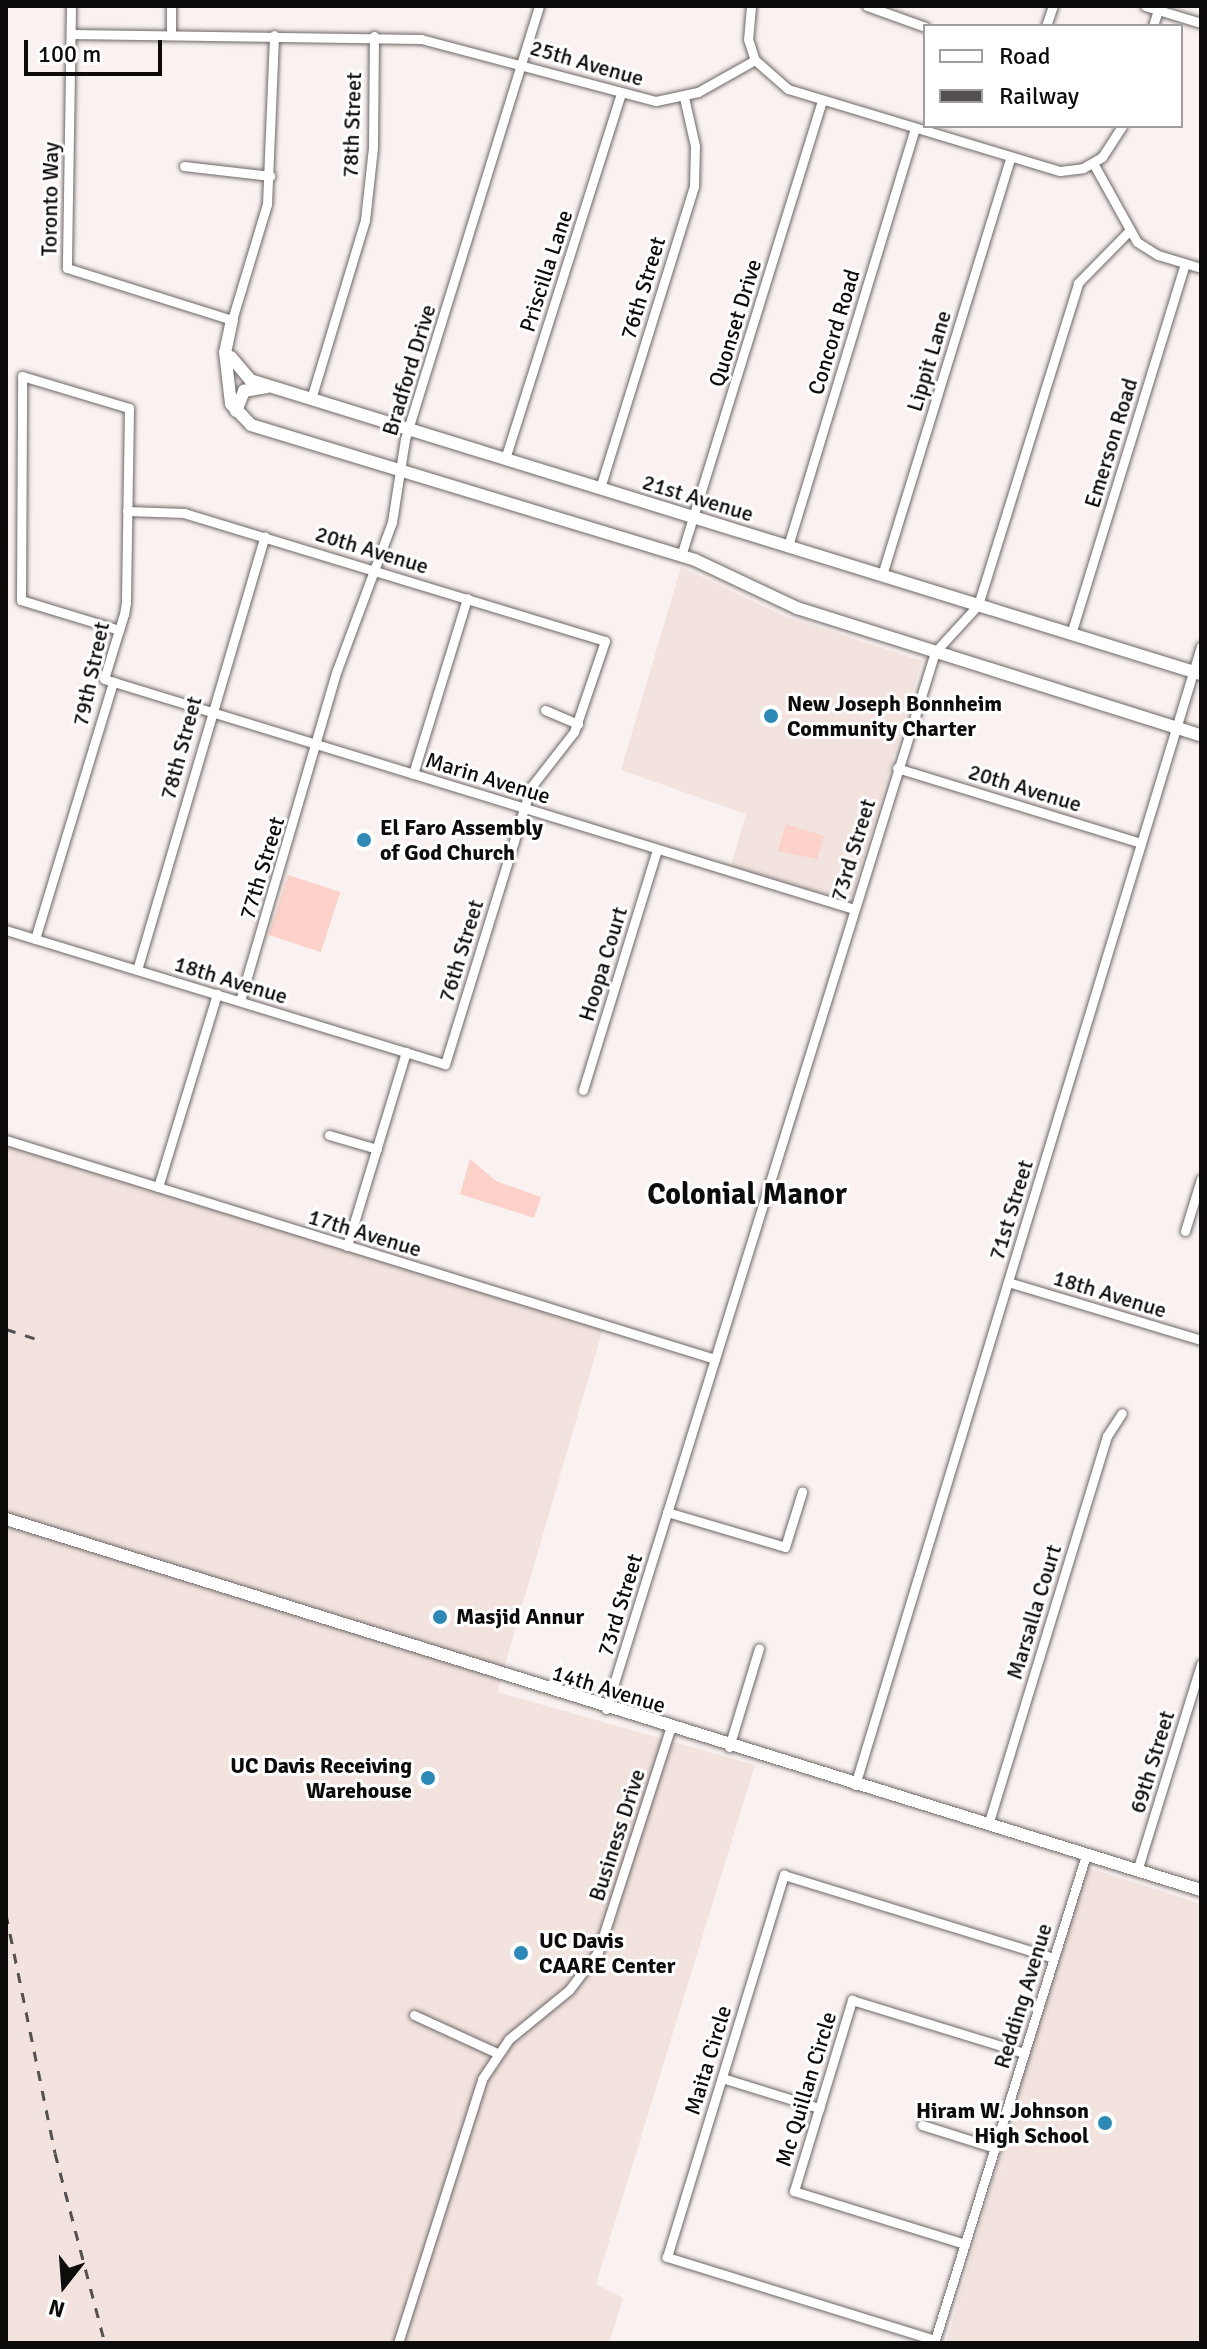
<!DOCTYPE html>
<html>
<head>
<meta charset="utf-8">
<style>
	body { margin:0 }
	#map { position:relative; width:1207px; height:2349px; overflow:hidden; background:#f9f2f0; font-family:Signika,sans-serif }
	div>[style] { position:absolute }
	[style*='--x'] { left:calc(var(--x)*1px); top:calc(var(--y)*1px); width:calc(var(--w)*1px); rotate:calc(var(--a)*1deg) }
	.built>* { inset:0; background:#f2e3df }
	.green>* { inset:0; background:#fbd1c9; transform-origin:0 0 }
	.roads { filter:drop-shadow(0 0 2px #6d6766) drop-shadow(0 0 2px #6d6766) }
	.street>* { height:9px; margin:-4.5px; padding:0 4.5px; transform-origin:4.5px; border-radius:4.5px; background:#fff }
	.secondary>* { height:12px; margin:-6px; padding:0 6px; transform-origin:6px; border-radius:6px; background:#fff }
	.rail>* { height:3px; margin-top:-1.5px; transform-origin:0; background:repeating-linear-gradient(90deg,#545050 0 10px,transparent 0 20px) }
	.dots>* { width:22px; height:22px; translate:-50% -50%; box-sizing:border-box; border:4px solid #fff; border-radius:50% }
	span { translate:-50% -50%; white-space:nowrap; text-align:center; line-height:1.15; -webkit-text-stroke:6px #fff; paint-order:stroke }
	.street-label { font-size:22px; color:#0e0b0b }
	.poi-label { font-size:22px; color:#0e0b0b; font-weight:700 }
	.left { translate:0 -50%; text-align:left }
	.right { translate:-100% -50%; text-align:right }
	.district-label { font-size:30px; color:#0e0b0b; font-weight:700 }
	.frame { position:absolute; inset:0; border:8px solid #0e0b0b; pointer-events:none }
	.legend { position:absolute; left:923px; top:24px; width:260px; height:104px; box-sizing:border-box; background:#fff; border:2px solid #9f9d9d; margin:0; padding:10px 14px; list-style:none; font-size:24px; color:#0e0b0b }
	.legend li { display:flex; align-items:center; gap:16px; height:40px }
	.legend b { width:40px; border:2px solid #9f9d9d }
	.north { position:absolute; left:24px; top:2245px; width:80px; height:80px; -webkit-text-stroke:6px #fff; paint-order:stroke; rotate:197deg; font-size:22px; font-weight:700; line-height:32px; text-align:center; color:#0e0b0b }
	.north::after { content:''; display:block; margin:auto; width:28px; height:36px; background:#0e0b0b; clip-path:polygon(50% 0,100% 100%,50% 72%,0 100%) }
	.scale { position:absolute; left:24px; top:40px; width:138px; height:36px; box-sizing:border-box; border:4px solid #0e0b0b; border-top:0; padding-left:10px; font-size:24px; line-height:28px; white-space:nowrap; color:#0e0b0b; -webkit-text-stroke:6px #fff; paint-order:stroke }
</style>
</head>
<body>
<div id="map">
	<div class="built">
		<div style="clip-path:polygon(681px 567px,784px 616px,922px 661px,852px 896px,844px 900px,731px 866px,746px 814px,621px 770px)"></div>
		<div style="clip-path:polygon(6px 1140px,604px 1325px,497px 1692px,755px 1765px,596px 2284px,623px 2298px,609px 2343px,6px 2343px)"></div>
		<div style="clip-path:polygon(1083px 1866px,1201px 1904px,1201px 2343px,946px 2343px)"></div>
	</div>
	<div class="green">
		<div style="clip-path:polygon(786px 824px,824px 836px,817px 859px,778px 851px)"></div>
		<div style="left:288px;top:875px;width:55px;height:63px;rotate:18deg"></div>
		<div style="clip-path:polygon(470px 1159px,496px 1181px,541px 1197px,534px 1218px,460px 1194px)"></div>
	</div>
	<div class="roads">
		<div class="street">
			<div style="--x:71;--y:6;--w:262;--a:90.9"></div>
			<div style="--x:67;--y:268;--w:173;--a:17.5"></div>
			<div style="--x:232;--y:320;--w:121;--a:-73.2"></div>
			<div style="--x:267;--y:204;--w:169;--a:-87.6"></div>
			<div style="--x:751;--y:6;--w:33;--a:95"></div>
			<div style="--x:748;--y:39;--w:22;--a:72"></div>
			<div style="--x:755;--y:60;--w:44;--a:41.3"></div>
			<div style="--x:788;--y:89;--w:284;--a:16.8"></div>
			<div style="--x:1060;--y:171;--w:23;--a:-7"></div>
			<div style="--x:1083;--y:168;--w:22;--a:-30"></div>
			<div style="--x:1102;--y:157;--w:37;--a:-57"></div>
			<div style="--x:867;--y:6;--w:62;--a:19.9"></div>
			<div style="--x:1145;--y:6;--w:59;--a:16.9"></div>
			<div style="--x:1046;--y:26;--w:21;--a:-71"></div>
			<div style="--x:1153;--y:26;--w:17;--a:-73"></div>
			<div style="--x:71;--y:34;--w:350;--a:0.8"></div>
			<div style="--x:421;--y:39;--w:243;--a:14.8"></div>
			<div style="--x:656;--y:101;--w:43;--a:-12.1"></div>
			<div style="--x:698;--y:92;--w:65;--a:-29.3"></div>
			<div style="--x:171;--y:34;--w:28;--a:-90"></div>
			<div style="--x:1093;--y:163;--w:90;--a:60.9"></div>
			<div style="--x:1137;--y:242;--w:25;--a:32"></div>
			<div style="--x:1158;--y:255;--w:45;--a:16.8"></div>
			<div style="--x:184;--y:166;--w:87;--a:6.6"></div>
			<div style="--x:311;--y:399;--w:187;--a:-73.2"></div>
			<div style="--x:365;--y:220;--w:72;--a:-83.7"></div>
			<div style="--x:373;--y:148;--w:112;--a:-89.5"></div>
			<div style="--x:505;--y:459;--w:383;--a:-72.4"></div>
			<div style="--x:600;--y:488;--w:316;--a:-72.7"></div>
			<div style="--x:694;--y:186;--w:40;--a:-88.6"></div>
			<div style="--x:695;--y:146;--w:50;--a:-102.7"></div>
			<div style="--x:788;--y:546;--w:436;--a:-73.1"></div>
			<div style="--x:681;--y:556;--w:477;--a:-72.8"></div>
			<div style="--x:882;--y:575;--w:436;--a:-72.9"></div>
			<div style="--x:119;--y:630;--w:102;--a:-163"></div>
			<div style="--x:21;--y:600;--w:224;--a:-89.7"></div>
			<div style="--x:22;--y:376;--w:112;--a:16.7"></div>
			<div style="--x:129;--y:408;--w:194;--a:90.9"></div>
			<div style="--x:126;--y:602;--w:12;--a:99"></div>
			<div style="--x:124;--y:614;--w:17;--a:107"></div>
			<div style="--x:119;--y:630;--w:51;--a:107"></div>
			<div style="--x:104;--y:679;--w:784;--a:17.05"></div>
			<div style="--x:1071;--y:634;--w:387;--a:-72.9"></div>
			<div style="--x:545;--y:710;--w:36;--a:23"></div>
			<div style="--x:897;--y:768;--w:255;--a:17.1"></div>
			<div style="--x:413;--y:774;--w:184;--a:-72.9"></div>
			<div style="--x:6;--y:930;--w:459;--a:17"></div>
			<div style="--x:445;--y:1064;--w:290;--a:-72.8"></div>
			<div style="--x:531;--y:787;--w:70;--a:-52"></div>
			<div style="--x:574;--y:732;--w:96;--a:-71.2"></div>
			<div style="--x:605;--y:641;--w:439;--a:-163.1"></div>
			<div style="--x:185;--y:513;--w:58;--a:-178"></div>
			<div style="--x:35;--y:939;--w:269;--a:-73.1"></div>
			<div style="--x:137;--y:970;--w:452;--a:-73.6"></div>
			<div style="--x:240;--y:1001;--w:345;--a:-73.7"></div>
			<div style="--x:337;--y:670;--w:158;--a:-69.6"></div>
			<div style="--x:392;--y:522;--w:84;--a:-81.1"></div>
			<div style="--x:405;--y:439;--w:453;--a:-72.8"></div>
			<div style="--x:583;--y:1090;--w:252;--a:-72.9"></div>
			<div style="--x:329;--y:1135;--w:50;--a:16.3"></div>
			<div style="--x:6;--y:1140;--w:742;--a:17.17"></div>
			<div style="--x:158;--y:1187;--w:202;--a:-73"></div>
			<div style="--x:1185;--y:1231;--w:54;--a:-72.9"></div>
			<div style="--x:347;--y:1246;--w:203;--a:-73.1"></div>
			<div style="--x:1008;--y:1282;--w:202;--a:16.7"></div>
			<div style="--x:667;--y:1512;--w:123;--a:16.5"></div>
			<div style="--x:785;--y:1547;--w:58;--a:-72.8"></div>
			<div style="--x:606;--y:1709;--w:1107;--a:-72.71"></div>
			<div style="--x:935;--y:652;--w:64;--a:-47.5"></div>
			<div style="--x:978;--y:605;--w:337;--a:-72.7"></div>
			<div style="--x:1078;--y:283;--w:71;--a:-45.6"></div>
			<div style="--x:729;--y:1747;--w:103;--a:-73.1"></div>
			<div style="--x:855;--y:1785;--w:1190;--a:-73.1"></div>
			<div style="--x:988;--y:1825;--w:407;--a:-73"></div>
			<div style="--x:1107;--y:1436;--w:27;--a:-57"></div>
			<div style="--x:1137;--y:1871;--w:217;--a:-72.8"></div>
			<div style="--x:414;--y:2015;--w:91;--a:24.6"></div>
			<div style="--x:722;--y:2078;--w:102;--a:17.2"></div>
			<div style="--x:922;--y:2125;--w:77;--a:17.5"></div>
			<div style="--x:965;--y:2244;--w:179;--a:-162.8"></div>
			<div style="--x:794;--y:2191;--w:200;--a:-73.1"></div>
			<div style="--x:852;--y:2000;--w:180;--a:17.1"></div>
			<div style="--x:935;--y:2340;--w:281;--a:-162.8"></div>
			<div style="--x:667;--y:2257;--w:400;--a:-73"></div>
			<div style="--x:784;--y:1875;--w:282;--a:17.1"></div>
			<div style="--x:398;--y:2343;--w:277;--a:-72.3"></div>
			<div style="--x:482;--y:2079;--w:48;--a:-56"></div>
			<div style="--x:509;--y:2039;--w:77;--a:-39.2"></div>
			<div style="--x:569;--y:1990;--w:48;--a:-52.7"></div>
			<div style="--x:598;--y:1952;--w:234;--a:-72.1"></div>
			<div style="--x:934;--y:2343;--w:511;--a:-72.7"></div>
		</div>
		<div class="secondary">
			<div style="--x:232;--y:320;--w:33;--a:102"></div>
			<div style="--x:225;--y:352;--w:52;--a:83.4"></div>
			<div style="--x:231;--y:404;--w:29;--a:46"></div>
			<div style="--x:251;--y:425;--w:464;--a:16.9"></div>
			<div style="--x:695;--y:560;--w:113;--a:25.2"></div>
			<div style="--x:797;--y:608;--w:423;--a:17.5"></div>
			<div style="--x:231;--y:357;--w:30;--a:50"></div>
			<div style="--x:250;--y:380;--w:995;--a:17.18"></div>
			<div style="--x:236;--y:411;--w:22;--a:-68"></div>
			<div style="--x:244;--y:391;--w:23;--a:-10"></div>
			<div style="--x:6;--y:1519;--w:1251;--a:17.25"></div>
		</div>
	</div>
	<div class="rail">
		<div style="--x:6;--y:1329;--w:40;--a:18"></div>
		<div style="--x:6;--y:1914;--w:244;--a:78.4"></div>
		<div style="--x:55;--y:2153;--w:196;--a:75.3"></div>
	</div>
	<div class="dots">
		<div style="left:771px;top:716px;background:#2e89b6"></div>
		<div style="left:364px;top:840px;background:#2e89b6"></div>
		<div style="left:440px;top:1617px;background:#2e89b6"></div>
		<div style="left:428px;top:1778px;background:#2e89b6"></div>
		<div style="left:521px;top:1953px;background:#2e89b6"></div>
		<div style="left:1105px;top:2123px;background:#2e89b6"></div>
	</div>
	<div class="street-label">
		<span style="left:587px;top:63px;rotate:16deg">25th Avenue</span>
		<span style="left:352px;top:125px;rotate:-88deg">78th Street</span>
		<span style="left:50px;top:199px;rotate:-89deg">Toronto Way</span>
		<span style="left:546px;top:271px;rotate:-72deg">Priscilla Lane</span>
		<span style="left:643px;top:288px;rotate:-73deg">76th Street</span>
		<span style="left:735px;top:323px;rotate:-73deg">Quonset Drive</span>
		<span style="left:834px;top:332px;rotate:-73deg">Concord Road</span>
		<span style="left:929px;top:361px;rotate:-73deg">Lippit Lane</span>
		<span style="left:409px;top:370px;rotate:-73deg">Bradford Drive</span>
		<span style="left:1111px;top:443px;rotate:-73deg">Emerson Road</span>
		<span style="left:698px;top:498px;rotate:17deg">21st Avenue</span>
		<span style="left:372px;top:550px;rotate:17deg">20th Avenue</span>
		<span style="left:91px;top:674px;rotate:-78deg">79th Street</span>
		<span style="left:181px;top:748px;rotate:-75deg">78th Street</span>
		<span style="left:488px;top:778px;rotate:17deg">Marin Avenue</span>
		<span style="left:1025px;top:788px;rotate:17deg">20th Avenue</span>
		<span style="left:853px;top:850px;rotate:-73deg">73rd Street</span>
		<span style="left:262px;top:868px;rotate:-73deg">77th Street</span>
		<span style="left:461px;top:951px;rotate:-73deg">76th Street</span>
		<span style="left:603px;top:964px;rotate:-73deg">Hoopa Court</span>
		<span style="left:231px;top:980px;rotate:17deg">18th Avenue</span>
		<span style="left:1011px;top:1210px;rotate:-73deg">71st Street</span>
		<span style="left:365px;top:1233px;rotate:17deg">17th Avenue</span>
		<span style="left:1110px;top:1294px;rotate:17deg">18th Avenue</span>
		<span style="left:620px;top:1605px;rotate:-73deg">73rd Street</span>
		<span style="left:1034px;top:1612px;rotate:-73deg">Marsalla Court</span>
		<span style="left:609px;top:1689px;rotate:17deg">14th Avenue</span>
		<span style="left:1152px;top:1762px;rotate:-73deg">69th Street</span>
		<span style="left:617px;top:1835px;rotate:-72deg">Business Drive</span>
		<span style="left:1023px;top:1996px;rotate:-73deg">Redding Avenue</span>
		<span style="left:708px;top:2060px;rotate:-73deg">Maita Circle</span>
		<span style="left:806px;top:2089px;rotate:-73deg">Mc Quillan Circle</span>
	</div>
	<div class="poi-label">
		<span class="left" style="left:787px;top:716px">New Joseph Bonnheim<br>Community Charter</span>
		<span class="left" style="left:380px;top:840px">El Faro Assembly<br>of God Church</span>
		<span class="left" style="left:456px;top:1617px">Masjid Annur</span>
		<span class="right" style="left:412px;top:1778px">UC Davis Receiving<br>Warehouse</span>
		<span class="left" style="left:539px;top:1953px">UC Davis<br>CAARE Center</span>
		<span class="right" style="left:1089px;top:2123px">Hiram W. Johnson<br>High School</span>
	</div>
	<div class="district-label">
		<span style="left:747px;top:1195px">Colonial Manor</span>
	</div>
	<div class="frame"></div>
	<ul class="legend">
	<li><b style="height:10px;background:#fff"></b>Road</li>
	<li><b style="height:10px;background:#545050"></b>Railway</li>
	</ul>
	<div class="north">N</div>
	<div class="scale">100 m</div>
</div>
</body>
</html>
